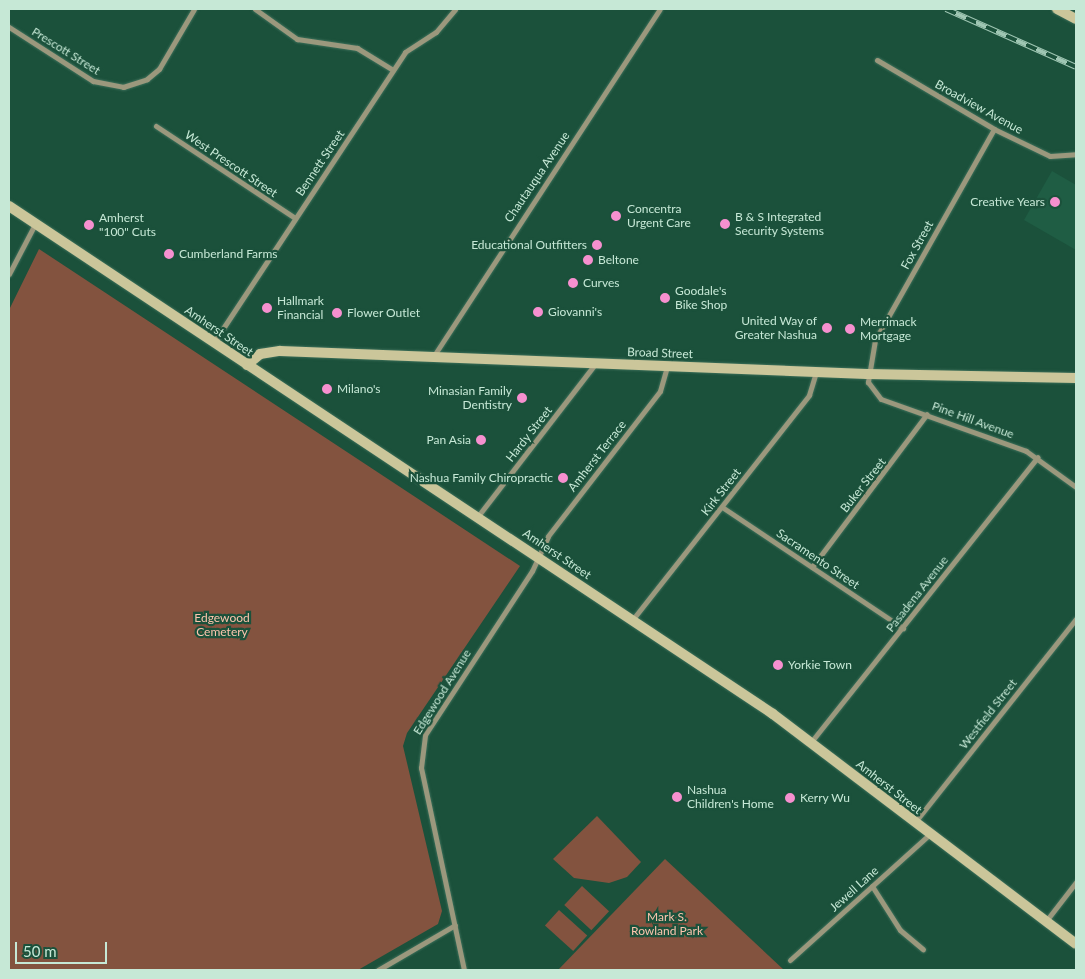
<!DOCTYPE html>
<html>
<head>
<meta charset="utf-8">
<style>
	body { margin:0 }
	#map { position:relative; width:1085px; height:979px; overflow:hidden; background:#1b513b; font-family:Lato,sans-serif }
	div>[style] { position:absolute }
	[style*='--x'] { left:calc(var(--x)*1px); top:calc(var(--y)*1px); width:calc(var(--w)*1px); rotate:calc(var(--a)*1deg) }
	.built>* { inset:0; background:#1f5d44 }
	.green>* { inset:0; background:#83533f; transform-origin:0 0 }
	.roads { filter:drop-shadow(0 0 1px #3d6f5a) drop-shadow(0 0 1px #3d6f5a) }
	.minor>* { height:5px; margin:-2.5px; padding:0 2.5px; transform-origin:2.5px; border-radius:2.5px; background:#9b987d }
	.secondary>* { height:10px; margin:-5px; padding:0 5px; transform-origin:5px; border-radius:5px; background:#cbc69a }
	.rail>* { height:5.5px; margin-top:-2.75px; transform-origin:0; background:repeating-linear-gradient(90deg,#1b513b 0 11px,#9fc6b3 0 22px); box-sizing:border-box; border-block:1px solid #9fc6b3 }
	.dots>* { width:14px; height:14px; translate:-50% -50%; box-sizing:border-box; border:2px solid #1b513b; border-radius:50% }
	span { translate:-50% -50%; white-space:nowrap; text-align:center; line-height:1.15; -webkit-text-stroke:4.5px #1b513b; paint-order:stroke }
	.street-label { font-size:12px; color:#c6e8d6 }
	.poi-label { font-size:12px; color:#c6e8d6 }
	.right { translate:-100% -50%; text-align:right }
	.left { translate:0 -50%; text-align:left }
	.park-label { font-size:12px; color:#fcc5ae }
	.frame { position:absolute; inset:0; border:10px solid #c6e8d6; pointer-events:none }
	.scale { position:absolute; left:15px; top:942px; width:92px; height:22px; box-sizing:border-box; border:2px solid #c6e8d6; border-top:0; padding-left:6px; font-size:15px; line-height:18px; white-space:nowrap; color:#c6e8d6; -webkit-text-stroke:4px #1b513b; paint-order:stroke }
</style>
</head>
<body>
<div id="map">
	<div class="built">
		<div style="clip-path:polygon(1052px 171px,1076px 185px,1076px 250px,1024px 220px)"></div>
	</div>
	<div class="green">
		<div style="clip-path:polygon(39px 249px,520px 566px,407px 733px,403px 746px,442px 911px,438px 924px,358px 970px,9px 970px,9px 310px)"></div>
		<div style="clip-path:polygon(597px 816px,641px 862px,627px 877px,609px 883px,574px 878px,553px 859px)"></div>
		<div style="clip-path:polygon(665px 859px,784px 970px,558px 970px)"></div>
		<div style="left:582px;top:886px;width:37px;height:26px;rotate:43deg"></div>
		<div style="left:559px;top:910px;width:38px;height:21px;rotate:42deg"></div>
	</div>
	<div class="roads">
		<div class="minor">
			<div style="--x:255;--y:9;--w:52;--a:35.5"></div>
			<div style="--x:297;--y:39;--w:61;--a:8.5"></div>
			<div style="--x:357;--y:48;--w:42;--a:31.4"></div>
			<div style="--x:9;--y:27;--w:100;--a:32.7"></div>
			<div style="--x:93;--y:81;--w:31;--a:11"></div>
			<div style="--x:123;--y:87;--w:25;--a:-18"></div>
			<div style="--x:147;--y:79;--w:16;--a:-40"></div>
			<div style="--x:159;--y:69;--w:69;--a:-59.7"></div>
			<div style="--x:877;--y:60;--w:136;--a:30.5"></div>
			<div style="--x:994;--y:129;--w:62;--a:25.7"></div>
			<div style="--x:1050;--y:156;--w:26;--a:-4"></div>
			<div style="--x:156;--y:126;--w:167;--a:33.5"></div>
			<div style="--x:994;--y:129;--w:242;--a:119.4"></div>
			<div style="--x:875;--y:340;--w:43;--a:99.5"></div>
			<div style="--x:868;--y:382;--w:21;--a:53"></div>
			<div style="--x:881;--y:399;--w:154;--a:19.7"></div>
			<div style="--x:1026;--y:451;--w:62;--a:35.8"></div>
			<div style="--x:9;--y:274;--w:56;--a:-62.5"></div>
			<div style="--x:214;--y:342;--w:347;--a:-56.6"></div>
			<div style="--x:405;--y:52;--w:37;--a:-33"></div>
			<div style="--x:436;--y:32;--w:30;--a:-50"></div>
			<div style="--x:433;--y:357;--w:415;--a:-56.9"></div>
			<div style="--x:722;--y:507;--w:218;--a:33.8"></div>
			<div style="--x:478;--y:516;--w:193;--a:-52.4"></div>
			<div style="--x:812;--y:567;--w:191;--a:-53.1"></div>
			<div style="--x:633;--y:619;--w:285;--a:-51.8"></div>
			<div style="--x:809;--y:395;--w:24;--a:-73"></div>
			<div style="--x:811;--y:742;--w:364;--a:-51.5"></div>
			<div style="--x:915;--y:822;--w:259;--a:-51.6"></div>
			<div style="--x:872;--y:886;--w:52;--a:57.5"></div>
			<div style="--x:900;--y:930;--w:30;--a:40"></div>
			<div style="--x:1046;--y:921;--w:49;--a:-52.4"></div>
			<div style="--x:790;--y:960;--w:188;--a:-42"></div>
			<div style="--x:378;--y:970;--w:89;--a:-30.3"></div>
			<div style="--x:464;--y:970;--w:207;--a:-102"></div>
			<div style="--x:421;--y:768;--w:33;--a:-83"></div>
			<div style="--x:425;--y:735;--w:196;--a:-56.9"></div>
			<div style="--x:532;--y:571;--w:38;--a:-65"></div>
			<div style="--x:548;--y:536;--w:183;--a:-52.3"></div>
			<div style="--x:660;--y:391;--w:26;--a:-74"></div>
		</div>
		<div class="secondary">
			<div style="--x:1057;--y:9;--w:21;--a:28"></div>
			<div style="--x:9;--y:206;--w:917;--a:33.62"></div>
			<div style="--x:773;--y:714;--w:380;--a:37.2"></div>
			<div style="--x:247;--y:365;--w:17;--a:-40"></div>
			<div style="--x:260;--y:354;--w:20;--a:-9"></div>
			<div style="--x:280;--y:351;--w:587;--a:2.24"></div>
			<div style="--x:867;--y:374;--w:209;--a:1.1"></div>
		</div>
	</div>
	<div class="rail">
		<div style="--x:946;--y:9;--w:142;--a:24"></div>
	</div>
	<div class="dots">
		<div style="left:1055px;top:202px;background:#f690cf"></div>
		<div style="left:616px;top:216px;background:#f690cf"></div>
		<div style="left:725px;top:224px;background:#f690cf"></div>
		<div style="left:89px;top:225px;background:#f690cf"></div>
		<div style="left:597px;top:245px;background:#f690cf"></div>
		<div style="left:169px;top:254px;background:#f690cf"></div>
		<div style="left:588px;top:260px;background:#f690cf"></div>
		<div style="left:573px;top:283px;background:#f690cf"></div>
		<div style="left:665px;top:298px;background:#f690cf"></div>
		<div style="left:267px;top:308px;background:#f690cf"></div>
		<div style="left:538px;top:312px;background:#f690cf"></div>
		<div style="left:337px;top:313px;background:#f690cf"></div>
		<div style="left:827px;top:328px;background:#f690cf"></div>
		<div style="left:850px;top:329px;background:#f690cf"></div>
		<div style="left:327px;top:389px;background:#f690cf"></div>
		<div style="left:522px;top:398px;background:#f690cf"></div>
		<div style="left:481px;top:440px;background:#f690cf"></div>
		<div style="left:563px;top:478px;background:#f690cf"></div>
		<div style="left:778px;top:665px;background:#f690cf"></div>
		<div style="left:677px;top:797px;background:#f690cf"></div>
		<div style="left:790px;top:798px;background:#f690cf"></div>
	</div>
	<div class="street-label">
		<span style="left:66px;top:51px;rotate:32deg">Prescott Street</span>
		<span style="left:979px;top:107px;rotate:29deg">Broadview Avenue</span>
		<span style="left:320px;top:163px;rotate:-56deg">Bennett Street</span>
		<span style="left:231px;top:164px;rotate:34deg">West Prescott Street</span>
		<span style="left:537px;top:177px;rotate:-56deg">Chautauqua Avenue</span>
		<span style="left:917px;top:245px;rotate:-61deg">Fox Street</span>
		<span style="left:219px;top:331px;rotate:34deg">Amherst Street</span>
		<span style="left:660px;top:353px;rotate:2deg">Broad Street</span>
		<span style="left:973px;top:420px;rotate:20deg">Pine Hill Avenue</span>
		<span style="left:529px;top:434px;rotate:-52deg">Hardy Street</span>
		<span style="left:597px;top:456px;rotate:-52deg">Amherst Terrace</span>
		<span style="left:863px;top:485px;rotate:-52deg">Buker Street</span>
		<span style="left:721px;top:492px;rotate:-52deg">Kirk Street</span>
		<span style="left:557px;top:554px;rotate:34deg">Amherst Street</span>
		<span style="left:818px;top:559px;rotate:34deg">Sacramento Street</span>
		<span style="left:917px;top:594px;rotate:-52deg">Pasadena Avenue</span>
		<span style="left:442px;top:692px;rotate:-58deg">Edgewood Avenue</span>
		<span style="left:988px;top:714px;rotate:-52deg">Westfield Street</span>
		<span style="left:889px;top:787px;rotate:38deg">Amherst Street</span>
		<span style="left:854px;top:889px;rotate:-42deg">Jewell Lane</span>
	</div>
	<div class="poi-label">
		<span class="right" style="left:1045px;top:202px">Creative Years</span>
		<span class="left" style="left:627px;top:216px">Concentra<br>Urgent Care</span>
		<span class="left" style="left:735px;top:224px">B &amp; S Integrated<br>Security Systems</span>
		<span class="left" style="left:99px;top:225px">Amherst<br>"100" Cuts</span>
		<span class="right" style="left:587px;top:245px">Educational Outfitters</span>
		<span class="left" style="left:179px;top:254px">Cumberland Farms</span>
		<span class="left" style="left:598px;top:260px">Beltone</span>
		<span class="left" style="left:583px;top:283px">Curves</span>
		<span class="left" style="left:675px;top:298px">Goodale's<br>Bike Shop</span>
		<span class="left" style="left:277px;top:308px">Hallmark<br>Financial</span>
		<span class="left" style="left:548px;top:312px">Giovanni's</span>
		<span class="left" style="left:347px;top:313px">Flower Outlet</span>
		<span class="right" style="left:817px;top:328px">United Way of<br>Greater Nashua</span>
		<span class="left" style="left:860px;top:329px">Merrimack<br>Mortgage</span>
		<span class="left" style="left:337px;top:389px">Milano's</span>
		<span class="right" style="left:512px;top:398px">Minasian Family<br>Dentistry</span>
		<span class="right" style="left:471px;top:440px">Pan Asia</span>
		<span class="right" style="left:553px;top:478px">Nashua Family Chiropractic</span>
		<span class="left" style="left:788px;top:665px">Yorkie Town</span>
		<span class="left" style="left:687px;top:797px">Nashua<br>Children's Home</span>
		<span class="left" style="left:800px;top:798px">Kerry Wu</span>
	</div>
	<div class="park-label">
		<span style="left:222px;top:625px">Edgewood<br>Cemetery</span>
		<span style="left:667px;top:924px">Mark S.<br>Rowland Park</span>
	</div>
	<div class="frame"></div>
	<div class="scale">50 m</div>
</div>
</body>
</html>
